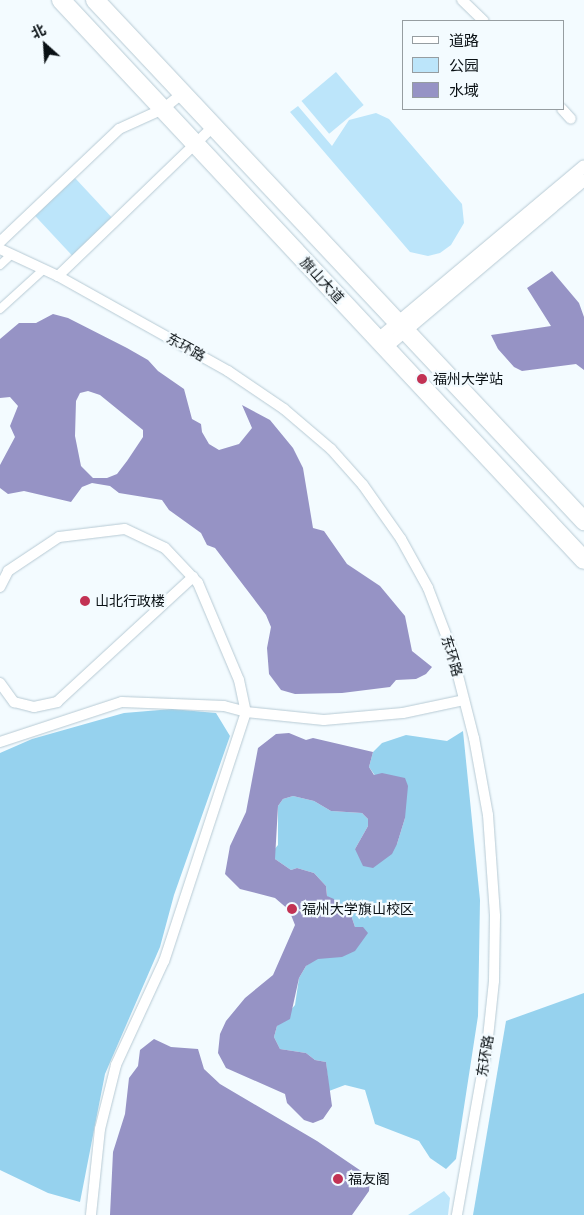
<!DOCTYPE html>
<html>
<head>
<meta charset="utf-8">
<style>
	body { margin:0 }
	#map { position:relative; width:584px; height:1215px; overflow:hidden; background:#f3fbff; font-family:"Noto Sans","Noto Sans SC",sans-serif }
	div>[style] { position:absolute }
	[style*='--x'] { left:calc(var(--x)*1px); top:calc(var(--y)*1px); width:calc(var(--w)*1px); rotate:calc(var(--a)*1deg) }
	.green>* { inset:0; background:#bce5fa; transform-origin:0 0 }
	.forest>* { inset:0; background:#96d2ee }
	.water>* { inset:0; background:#9693c5 }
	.roads { filter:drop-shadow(0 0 1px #b7cad4) drop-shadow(0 0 1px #b7cad4) }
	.pedestrian>* { height:8px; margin:-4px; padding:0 4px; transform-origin:4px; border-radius:4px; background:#fff }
	.minor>* { height:10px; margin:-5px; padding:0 5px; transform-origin:5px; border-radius:5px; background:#fff }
	.tertiary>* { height:12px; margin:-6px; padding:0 6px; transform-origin:6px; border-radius:6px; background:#fff }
	.trunk>* { height:18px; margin:-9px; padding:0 9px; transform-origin:9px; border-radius:9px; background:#fff }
	.dots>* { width:14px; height:14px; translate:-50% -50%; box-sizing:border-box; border:2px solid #f3fbff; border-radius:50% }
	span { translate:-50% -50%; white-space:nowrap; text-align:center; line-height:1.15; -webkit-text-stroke:4.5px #f3fbff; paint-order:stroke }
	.street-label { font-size:14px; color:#0a1115 }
	.poi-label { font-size:14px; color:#0a1115 }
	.left { translate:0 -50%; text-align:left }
	.legend { position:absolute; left:402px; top:20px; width:162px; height:90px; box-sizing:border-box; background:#f3fbff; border:1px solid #969da1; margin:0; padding:6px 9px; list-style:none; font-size:15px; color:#0a1115 }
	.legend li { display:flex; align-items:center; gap:10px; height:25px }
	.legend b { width:25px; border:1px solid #969da1 }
	.north { position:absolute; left:20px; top:20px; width:50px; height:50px; -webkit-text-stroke:4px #f3fbff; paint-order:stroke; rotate:334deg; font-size:14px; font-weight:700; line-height:20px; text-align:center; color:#0a1115 }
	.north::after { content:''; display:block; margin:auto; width:18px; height:22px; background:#0a1115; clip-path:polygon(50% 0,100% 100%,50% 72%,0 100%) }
</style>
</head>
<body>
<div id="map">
	<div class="green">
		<div style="left:336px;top:72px;width:43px;height:45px;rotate:50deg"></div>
		<div style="clip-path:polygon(298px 106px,332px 146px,349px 120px,376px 113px,389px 119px,462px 204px,464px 223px,451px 245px,440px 253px,428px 256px,410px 252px,290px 112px)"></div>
		<div style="left:75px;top:178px;width:56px;height:55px;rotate:47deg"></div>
		<div style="clip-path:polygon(444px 1191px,450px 1198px,448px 1215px,408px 1215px)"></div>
	</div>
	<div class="forest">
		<div style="clip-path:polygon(172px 709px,216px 713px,230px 736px,174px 895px,160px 947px,105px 1074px,80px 1202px,48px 1193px,0 1170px,0 753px,32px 739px,124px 713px)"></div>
		<div style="clip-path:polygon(463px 731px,480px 900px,478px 1016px,456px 1159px,446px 1169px,430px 1158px,419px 1141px,375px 1124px,365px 1090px,345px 1085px,329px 1091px,326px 1062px,315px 1060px,306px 1053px,280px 1049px,274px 1037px,277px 1026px,295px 1005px,299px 978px,306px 966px,355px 927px,350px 912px,337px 908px,327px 896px,326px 886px,314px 873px,297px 868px,291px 870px,275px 859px,273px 851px,278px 845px,278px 806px,283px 799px,293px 796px,314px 801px,331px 811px,362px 813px,368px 819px,368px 826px,355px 849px,397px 844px,405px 818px,369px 767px,373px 752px,382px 743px,406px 735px,447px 741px)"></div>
		<div style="clip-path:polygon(584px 993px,584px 1215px,473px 1215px,506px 1021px)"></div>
	</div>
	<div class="water">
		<div style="clip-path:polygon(552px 271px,579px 303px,584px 317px,584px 370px,576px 364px,522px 371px,514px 367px,498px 349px,491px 335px,551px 326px,527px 288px)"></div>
		<div style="clip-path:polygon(evenodd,53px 314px,68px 318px,127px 348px,148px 360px,158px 371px,184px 389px,192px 419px,201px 424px,202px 432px,209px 444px,219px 450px,239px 444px,252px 428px,242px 405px,270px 420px,293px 448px,303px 468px,313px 528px,324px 531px,347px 564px,380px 586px,405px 616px,412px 651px,432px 667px,426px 674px,416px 679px,396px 680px,390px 687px,342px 693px,295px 694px,281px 690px,269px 674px,267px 648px,271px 627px,266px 615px,215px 548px,207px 545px,201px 533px,169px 510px,162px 500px,119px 493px,110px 486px,92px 483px,82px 487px,71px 502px,24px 491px,8px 494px,0 488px,0 465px,15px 437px,10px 426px,18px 406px,10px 397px,0 398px,0 339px,19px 323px,36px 323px,53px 314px,88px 391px,100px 395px,143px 430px,143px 437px,127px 461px,117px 474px,107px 478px,93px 478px,81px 466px,75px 436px,76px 401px,80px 393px,88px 391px)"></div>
		<div style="clip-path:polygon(289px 733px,306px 740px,313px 738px,373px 752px,369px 767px,374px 775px,382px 773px,405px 778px,408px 786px,405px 818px,397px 844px,392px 854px,373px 868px,363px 866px,355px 849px,368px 826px,368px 819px,362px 813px,331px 811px,314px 801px,293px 796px,283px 799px,278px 806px,275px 859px,291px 870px,297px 868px,314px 873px,326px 886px,327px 896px,334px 899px,337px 908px,350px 912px,355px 927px,363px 927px,368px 933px,355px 951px,342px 957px,318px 959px,306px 966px,299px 978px,290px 1019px,277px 1026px,274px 1037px,280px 1049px,306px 1053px,315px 1060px,326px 1062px,332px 1106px,323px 1119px,313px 1123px,304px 1120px,287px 1103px,285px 1094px,226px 1068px,218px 1053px,220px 1034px,226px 1021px,245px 998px,273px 975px,295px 925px,289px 910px,275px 898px,240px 889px,225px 874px,230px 846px,246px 812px,258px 748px,276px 734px)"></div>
		<div style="clip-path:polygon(154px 1039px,171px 1047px,198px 1049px,204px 1069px,220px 1084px,317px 1141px,370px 1177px,369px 1191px,352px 1215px,110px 1215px,113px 1152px,125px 1114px,129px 1078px,138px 1066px,140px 1050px)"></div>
	</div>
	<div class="roads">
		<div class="pedestrian">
			<div style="--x:0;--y:265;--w:16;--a:-43"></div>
			<div style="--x:0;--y:309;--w:58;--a:-42.2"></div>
		</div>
		<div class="minor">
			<div style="--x:462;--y:0;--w:30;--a:44"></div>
			<div style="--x:562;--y:109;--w:13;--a:48"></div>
			<div style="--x:0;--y:242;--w:164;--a:-43.5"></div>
			<div style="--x:119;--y:129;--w:48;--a:-24.4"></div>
			<div style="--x:163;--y:109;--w:26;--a:-39"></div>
			<div style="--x:0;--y:249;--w:64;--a:25"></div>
			<div style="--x:58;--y:276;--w:195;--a:29.2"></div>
			<div style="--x:228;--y:371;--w:68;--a:34.2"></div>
			<div style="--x:284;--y:409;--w:62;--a:40.4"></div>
			<div style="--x:331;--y:449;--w:48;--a:48.4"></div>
			<div style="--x:363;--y:485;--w:66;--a:54.9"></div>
			<div style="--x:401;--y:539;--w:56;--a:61.1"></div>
			<div style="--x:428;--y:588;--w:64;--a:69"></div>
			<div style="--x:451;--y:648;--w:93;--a:75.7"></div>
			<div style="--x:474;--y:738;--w:78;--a:79.7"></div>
			<div style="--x:488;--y:815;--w:101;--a:86"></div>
			<div style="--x:495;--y:916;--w:65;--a:90.9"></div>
			<div style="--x:494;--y:981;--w:65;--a:96.1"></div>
			<div style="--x:487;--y:1046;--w:172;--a:100.1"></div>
			<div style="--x:58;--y:276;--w:216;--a:-43.9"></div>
			<div style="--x:0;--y:587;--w:18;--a:-63"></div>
			<div style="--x:8;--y:571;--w:61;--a:-33.7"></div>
			<div style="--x:59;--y:537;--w:66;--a:-6.9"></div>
			<div style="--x:125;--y:529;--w:44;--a:25.4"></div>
			<div style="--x:165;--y:548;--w:48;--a:46.7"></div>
			<div style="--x:198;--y:583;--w:105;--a:67.1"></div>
			<div style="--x:239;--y:680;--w:33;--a:78"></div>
			<div style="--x:246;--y:712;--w:262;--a:108.2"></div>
			<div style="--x:164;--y:961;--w:115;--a:114.8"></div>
			<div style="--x:116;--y:1065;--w:66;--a:104"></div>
			<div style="--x:100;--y:1129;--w:86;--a:96"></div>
			<div style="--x:0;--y:683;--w:24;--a:54"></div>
			<div style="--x:14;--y:702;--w:21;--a:14"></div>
			<div style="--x:34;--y:707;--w:24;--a:-12"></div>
			<div style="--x:57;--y:702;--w:185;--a:-42.6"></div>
			<div style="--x:0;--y:742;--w:128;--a:-18.2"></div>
			<div style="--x:122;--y:702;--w:102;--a:2.2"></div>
			<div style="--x:224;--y:706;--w:23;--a:15"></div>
			<div style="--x:246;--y:712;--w:78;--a:5.9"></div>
			<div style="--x:324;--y:720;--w:79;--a:-5.1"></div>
			<div style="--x:403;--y:713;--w:62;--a:-12"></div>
		</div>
		<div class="tertiary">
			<div style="--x:377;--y:340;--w:270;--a:-40"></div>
			<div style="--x:385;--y:348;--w:260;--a:-40.2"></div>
		</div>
		<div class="trunk">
			<div style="--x:61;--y:0;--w:766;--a:46.96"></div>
			<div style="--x:95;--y:0;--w:715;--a:46.81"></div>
		</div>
	</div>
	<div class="dots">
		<div style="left:422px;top:379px;background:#c23254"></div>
		<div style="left:85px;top:601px;background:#c23254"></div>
		<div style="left:292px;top:909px;background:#c23254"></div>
		<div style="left:338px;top:1179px;background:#c23254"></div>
	</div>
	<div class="street-label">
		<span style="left:322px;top:280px;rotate:47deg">旗山大道</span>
		<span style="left:186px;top:347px;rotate:29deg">东环路</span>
		<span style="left:452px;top:656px;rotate:73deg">东环路</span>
		<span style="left:485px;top:1056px;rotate:-81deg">东环路</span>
	</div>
	<div class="poi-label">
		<span class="left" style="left:433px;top:379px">福州大学站</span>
		<span class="left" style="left:95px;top:601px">山北行政楼</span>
		<span class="left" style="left:302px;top:909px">福州大学旗山校区</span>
		<span class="left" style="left:348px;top:1179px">福友阁</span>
	</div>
	<ul class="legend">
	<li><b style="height:6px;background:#fff"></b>道路</li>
	<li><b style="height:14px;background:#bce5fa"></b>公园</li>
	<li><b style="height:14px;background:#9693c5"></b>水域</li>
	</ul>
	<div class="north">北</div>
</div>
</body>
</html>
